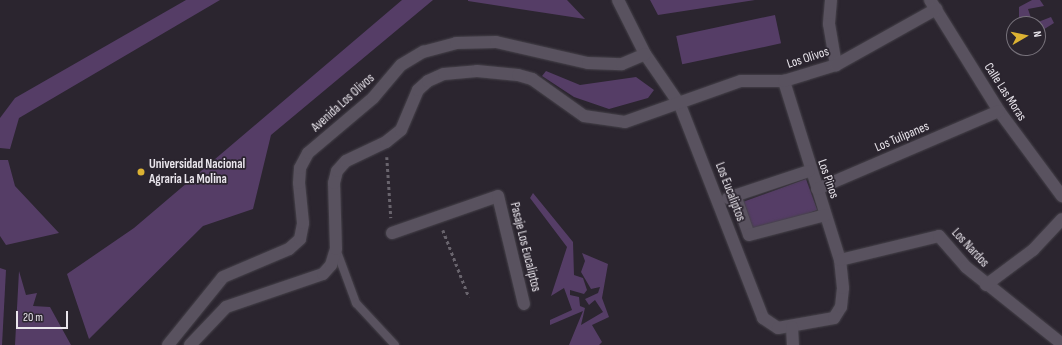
<!DOCTYPE html>
<html>
<head>
<meta charset="utf-8">
<style>
	body { margin:0 }
	#map { position:relative; width:1062px; height:345px; overflow:hidden; background:#2b252f; font-family:"Sofia Sans Condensed",sans-serif }
	div>[style] { position:absolute }
	[style*='--x'] { left:calc(var(--x)*1px); top:calc(var(--y)*1px); width:calc(var(--w)*1px); rotate:calc(var(--a)*1deg) }
	.green>* { inset:0; background:#553d66; transform-origin:0 0 }
	.path>* { height:2.5px; margin-top:-1.25px; transform-origin:0; background:repeating-linear-gradient(90deg,#69646d 0 3px,transparent 0 6px) }
	.roads { filter:drop-shadow(0 0 1px #46424a) drop-shadow(0 0 1px #46424a) }
	.lane>* { height:8px; margin:-4px; padding:0 4px; transform-origin:4px; border-radius:4px; background:#59525f }
	.street>* { height:12px; margin:-6px; padding:0 6px; transform-origin:6px; border-radius:6px; background:#59525f }
	.dots>* { width:11px; height:11px; translate:-50% -50%; box-sizing:border-box; border:2px solid #2b252f; border-radius:50% }
	span { translate:-50% -50%; white-space:nowrap; text-align:center; line-height:1.15; -webkit-text-stroke:3.5px #2b252f; paint-order:stroke }
	.street-label { font-size:13px; color:#e9e5ec }
	.poi-label { font-size:13px; color:#e9e5ec; font-weight:700 }
	.left { translate:0 -50%; text-align:left }
	.north { position:absolute; left:1006px; top:16px; width:40px; height:40px; box-sizing:border-box; background:#2b252f; border:1px solid #77727b; border-radius:50%; rotate:81deg; font-size:11px; font-weight:700; line-height:16px; text-align:center; color:#e9e5ec }
	.north::after { content:''; display:block; margin:auto; width:14px; height:18px; background:#dcb233; clip-path:polygon(50% 0,100% 100%,50% 72%,0 100%) }
	.scale { position:absolute; left:16px; top:311px; width:52px; height:18px; box-sizing:border-box; border:2px solid #e9e5ec; border-top:0; padding-left:5px; font-size:12px; line-height:14px; white-space:nowrap; color:#e9e5ec; -webkit-text-stroke:3px #2b252f; paint-order:stroke }
</style>
</head>
<body>
<div id="map">
	<div class="green">
		<div style="clip-path:polygon(186px 0,220px 0,19px 118px,10px 149px,0 148px,0 118px,15px 98px)"></div>
		<div style="clip-path:polygon(402px 0,433px 0,271px 135px,253px 209px,203px 226px,89px 339px,67px 274px,134px 228px)"></div>
		<div style="clip-path:polygon(567px 0,585px 19px,468px 1px,468px 0)"></div>
		<div style="clip-path:polygon(650px 0,755px 0,658px 15px)"></div>
		<div style="clip-path:polygon(1032px 0,1040px 0,1044px 6px,1028px 9px,1033px 24px,1051px 17px,1054px 23px,1038px 33px,1038px 24px,1019px 24px,1019px 7px)"></div>
		<div style="left:775px;top:15px;width:29px;height:101px;rotate:78deg"></div>
		<div style="clip-path:polygon(546px 71px,580px 85px,636px 77px,654px 90px,648px 98px,609px 109px,574px 97px,542px 76px)"></div>
		<div style="clip-path:polygon(0 160px,8px 160px,15px 186px,59px 233px,6px 245px,0 236px)"></div>
		<div style="left:806px;top:179px;width:33px;height:69px;rotate:70deg"></div>
		<div style="clip-path:polygon(533px 193px,573px 242px,574px 275px,583px 278px,587px 290px,584px 294px,570px 290px,570px 295px,579px 297px,580px 306px,585px 308px,581px 325px,603px 312px,595px 300px,589px 305px,585px 299px,598px 293px,600px 287px,591px 289px,581px 272px,585px 261px,582px 253px,608px 264px,602px 298px,609px 317px,592px 325px,602px 342px,599px 345px,569px 345px,583px 311px,550px 325px,550px 320px,572px 310px,564px 288px,551px 296px,567px 247px,530px 198px)"></div>
		<div style="clip-path:polygon(0 268px,6px 270px,2px 345px,0 345px)"></div>
		<div style="clip-path:polygon(19px 271px,26px 295px,37px 293px,33px 306px,50px 307px,71px 345px,15px 345px)"></div>
	</div>
	<div class="path">
		<div style="--x:387;--y:157;--w:61;--a:86.2"></div>
		<div style="--x:443;--y:230;--w:72;--a:68.8"></div>
	</div>
	<div class="roads">
		<div class="lane">
			<div style="--x:336;--y:249;--w:58;--a:69.7"></div>
			<div style="--x:356;--y:303;--w:57;--a:47.1"></div>
		</div>
		<div class="street">
			<div style="--x:618;--y:0;--w:60;--a:63.4"></div>
			<div style="--x:645;--y:54;--w:62;--a:55.5"></div>
			<div style="--x:680;--y:105;--w:229;--a:68.7"></div>
			<div style="--x:763;--y:318;--w:18;--a:34"></div>
			<div style="--x:778;--y:328;--w:57;--a:-10.1"></div>
			<div style="--x:834;--y:318;--w:13;--a:-58"></div>
			<div style="--x:841;--y:307;--w:19;--a:-84"></div>
			<div style="--x:843;--y:288;--w:28;--a:-96"></div>
			<div style="--x:840;--y:260;--w:188;--a:-107.4"></div>
			<div style="--x:831;--y:0;--w:24;--a:95"></div>
			<div style="--x:829;--y:24;--w:42;--a:80.3"></div>
			<div style="--x:930;--y:0;--w:131;--a:58.1"></div>
			<div style="--x:999;--y:111;--w:106;--a:53.5"></div>
			<div style="--x:817;--y:189;--w:198;--a:-23.2"></div>
			<div style="--x:735;--y:195;--w:42;--a:70.7"></div>
			<div style="--x:749;--y:235;--w:79;--a:-14.7"></div>
			<div style="--x:728;--y:198;--w:85;--a:-18.4"></div>
			<div style="--x:392;--y:233;--w:112;--a:-19.2"></div>
			<div style="--x:498;--y:196;--w:111;--a:76.5"></div>
			<div style="--x:840;--y:260;--w:102;--a:-13.6"></div>
			<div style="--x:939;--y:236;--w:41;--a:48.9"></div>
			<div style="--x:966;--y:267;--w:123;--a:38.7"></div>
			<div style="--x:986;--y:285;--w:59;--a:-36.7"></div>
			<div style="--x:1033;--y:250;--w:42;--a:-46.9"></div>
			<div style="--x:792;--y:327;--w:18;--a:87"></div>
			<div style="--x:168;--y:345;--w:87;--a:-51"></div>
			<div style="--x:223;--y:277;--w:72;--a:-23"></div>
			<div style="--x:289;--y:249;--w:15;--a:-42"></div>
			<div style="--x:300;--y:239;--w:16;--a:-79"></div>
			<div style="--x:303;--y:223;--w:40;--a:-95.7"></div>
			<div style="--x:299;--y:183;--w:15;--a:-86"></div>
			<div style="--x:300;--y:168;--w:17;--a:-62"></div>
			<div style="--x:308;--y:153;--w:85;--a:-40.2"></div>
			<div style="--x:373;--y:98;--w:43;--a:-49.7"></div>
			<div style="--x:401;--y:65;--w:26;--a:-31"></div>
			<div style="--x:423;--y:52;--w:34;--a:-15"></div>
			<div style="--x:456;--y:43;--w:40;--a:-1.4"></div>
			<div style="--x:496;--y:42;--w:94;--a:12.9"></div>
			<div style="--x:588;--y:63;--w:34;--a:2"></div>
			<div style="--x:622;--y:64;--w:25;--a:-23"></div>
			<div style="--x:190;--y:345;--w:52;--a:-46.5"></div>
			<div style="--x:226;--y:307;--w:102;--a:-18.8"></div>
			<div style="--x:323;--y:274;--w:12;--a:-48"></div>
			<div style="--x:331;--y:265;--w:17;--a:-73"></div>
			<div style="--x:336;--y:249;--w:66;--a:-91.7"></div>
			<div style="--x:334;--y:183;--w:12;--a:-76"></div>
			<div style="--x:337;--y:171;--w:13;--a:-48"></div>
			<div style="--x:346;--y:161;--w:44;--a:-25.4"></div>
			<div style="--x:386;--y:142;--w:19;--a:-39"></div>
			<div style="--x:401;--y:130;--w:43;--a:-67"></div>
			<div style="--x:418;--y:90;--w:13;--a:-42"></div>
			<div style="--x:428;--y:81;--w:17;--a:-24"></div>
			<div style="--x:444;--y:74;--w:33;--a:-5"></div>
			<div style="--x:477;--y:71;--w:41;--a:5.6"></div>
			<div style="--x:518;--y:75;--w:15;--a:16"></div>
			<div style="--x:532;--y:79;--w:64;--a:35.4"></div>
			<div style="--x:584;--y:116;--w:41;--a:8.3"></div>
			<div style="--x:625;--y:122;--w:123;--a:-19.5"></div>
			<div style="--x:741;--y:81;--w:43;--a:0"></div>
			<div style="--x:784;--y:81;--w:54;--a:-17.1"></div>
			<div style="--x:836;--y:65;--w:115;--a:-29.2"></div>
		</div>
	</div>
	<div class="dots">
		<div style="left:141px;top:172px;background:#dcb233"></div>
	</div>
	<div class="street-label">
		<span style="left:808px;top:58px;rotate:-18deg">Los Olivos</span>
		<span style="left:1005px;top:92px;rotate:57deg">Calle Las Moras</span>
		<span style="left:343px;top:103px;rotate:-42deg">Avenida Los Olivos</span>
		<span style="left:902px;top:137px;rotate:-23deg">Los Tulipanes</span>
		<span style="left:828px;top:179px;rotate:71deg">Los Pinos</span>
		<span style="left:730px;top:192px;rotate:69deg">Los Eucaliptos</span>
		<span style="left:525px;top:247px;rotate:76deg">Pasaje Los Eucaliptos</span>
		<span style="left:970px;top:248px;rotate:47deg">Los Nardos</span>
	</div>
	<div class="poi-label">
		<span class="left" style="left:149px;top:172px">Universidad Nacional<br>Agraria La Molina</span>
	</div>
	<div class="north">N</div>
	<div class="scale">20 m</div>
</div>
</body>
</html>
